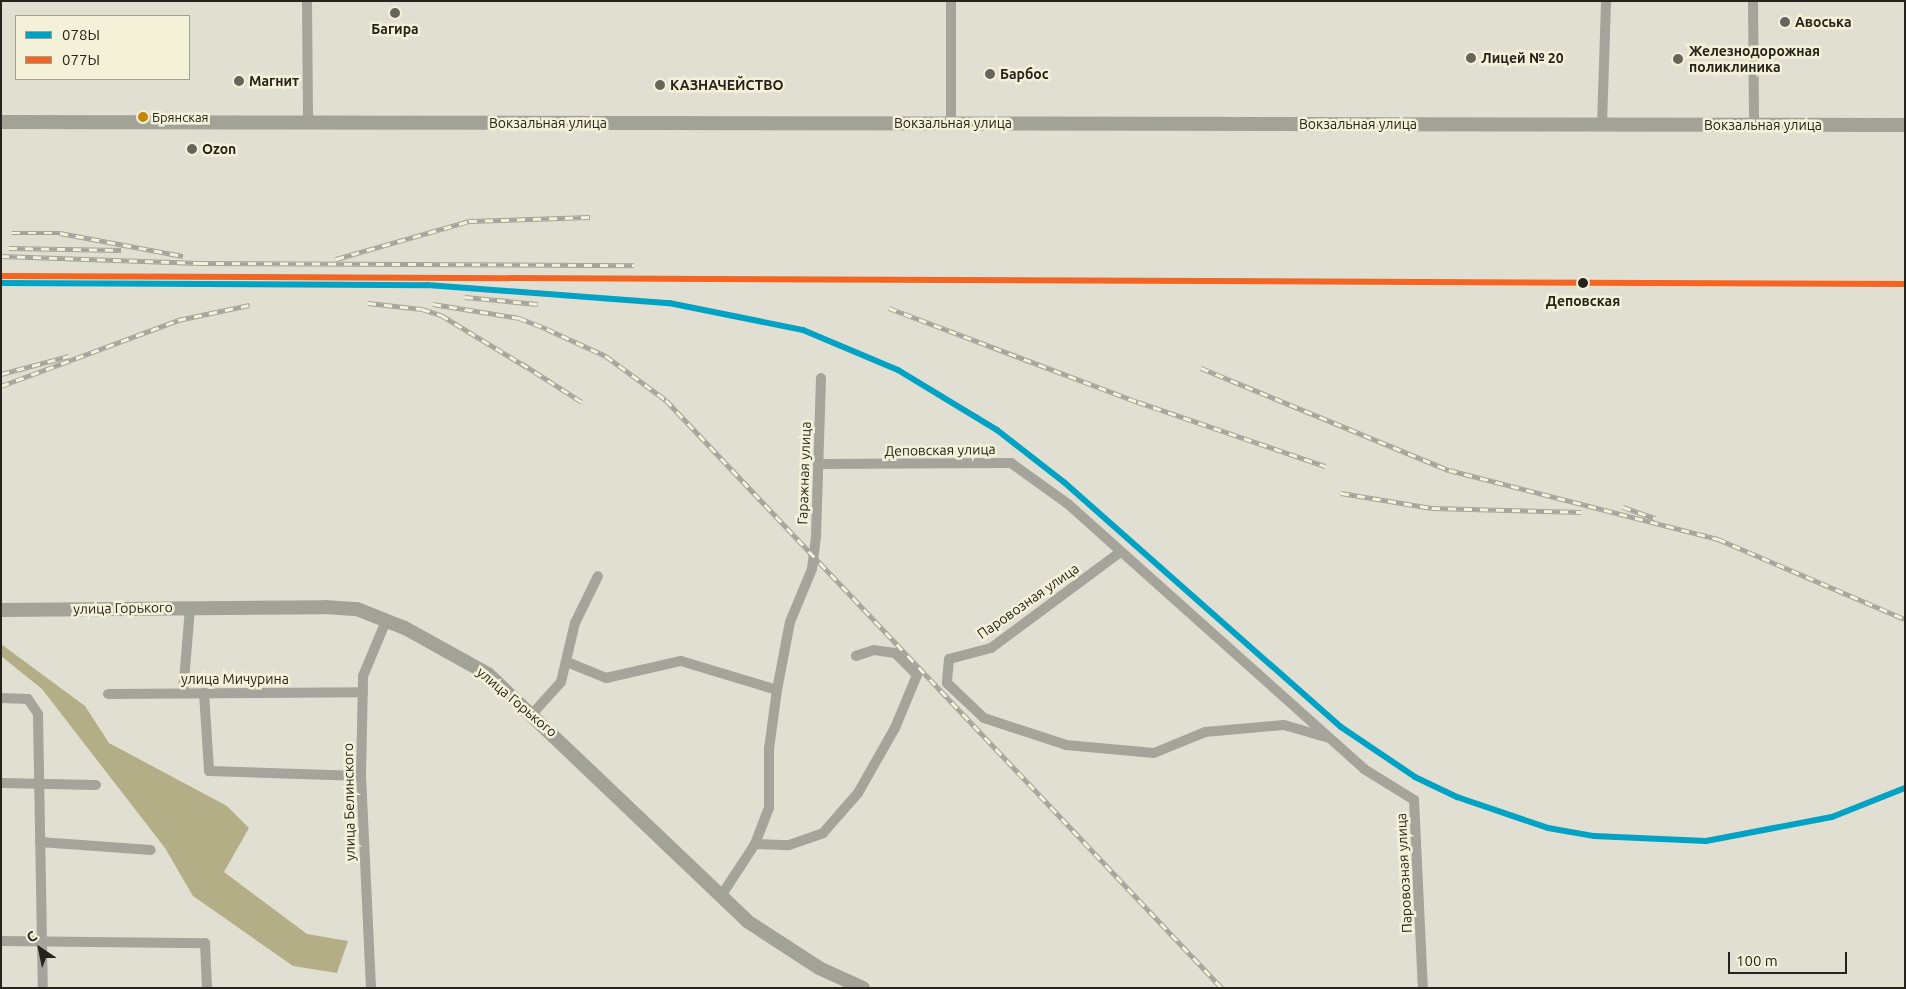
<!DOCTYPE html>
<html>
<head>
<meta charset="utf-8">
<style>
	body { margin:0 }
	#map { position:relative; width:1906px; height:989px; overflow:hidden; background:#e1dfd2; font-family:Ubuntu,sans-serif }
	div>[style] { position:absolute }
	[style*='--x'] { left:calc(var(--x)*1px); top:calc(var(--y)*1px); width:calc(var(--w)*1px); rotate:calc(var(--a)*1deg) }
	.water>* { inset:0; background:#b4ae87 }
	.minor>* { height:10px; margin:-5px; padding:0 5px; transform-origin:5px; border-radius:5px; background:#a5a49b }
	.secondary>* { height:14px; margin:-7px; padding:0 7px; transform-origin:7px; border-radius:7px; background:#a3a297 }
	.rail>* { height:4.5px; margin-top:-2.25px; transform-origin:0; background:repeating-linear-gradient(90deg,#f4f1d9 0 8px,#a5a49b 0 16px); box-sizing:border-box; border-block:1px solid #a5a49b }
	.rail-1>* { height:6px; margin:-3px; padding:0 3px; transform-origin:3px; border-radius:3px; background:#02a2c5 }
	.rail-2>* { height:6px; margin:-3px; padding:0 3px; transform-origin:3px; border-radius:3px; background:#f26522 }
	.dots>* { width:14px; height:14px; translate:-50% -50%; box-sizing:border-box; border:2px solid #f4f1d9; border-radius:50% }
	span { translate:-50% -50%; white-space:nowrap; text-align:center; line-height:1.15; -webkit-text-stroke:5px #f4f1d9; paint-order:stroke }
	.bus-label { font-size:13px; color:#25231b }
	.left { translate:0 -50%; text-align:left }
	.poi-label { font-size:14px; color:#25231b; font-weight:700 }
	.street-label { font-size:14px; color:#25231b }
	.stop-label { font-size:14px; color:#25231b; font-weight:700 }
	.frame { position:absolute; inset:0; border:2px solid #25231b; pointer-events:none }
	.legend { position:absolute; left:15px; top:15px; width:175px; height:65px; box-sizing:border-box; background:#f4f1d9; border:1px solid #a19f8d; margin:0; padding:6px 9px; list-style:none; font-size:15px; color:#25231b }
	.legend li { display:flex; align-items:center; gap:10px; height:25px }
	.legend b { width:25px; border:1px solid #a19f8d }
	.north { position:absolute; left:15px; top:924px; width:50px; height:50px; -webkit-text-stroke:4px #f4f1d9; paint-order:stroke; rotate:326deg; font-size:14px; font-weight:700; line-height:20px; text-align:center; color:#25231b }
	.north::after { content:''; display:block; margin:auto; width:18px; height:22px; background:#25231b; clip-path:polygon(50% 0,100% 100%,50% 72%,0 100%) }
	.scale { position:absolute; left:1728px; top:952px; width:119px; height:22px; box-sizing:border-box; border:2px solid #25231b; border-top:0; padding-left:6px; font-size:15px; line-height:18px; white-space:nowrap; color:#25231b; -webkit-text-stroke:4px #f4f1d9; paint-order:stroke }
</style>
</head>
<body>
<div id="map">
	<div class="water">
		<div style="clip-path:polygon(1px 644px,85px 706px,109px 743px,227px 806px,249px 828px,224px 872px,307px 934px,348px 941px,337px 973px,293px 966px,193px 896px,165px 848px,42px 689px,1px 656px)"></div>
	</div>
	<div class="minor">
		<div style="--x:307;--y:1;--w:121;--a:89.5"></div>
		<div style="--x:1753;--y:1;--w:124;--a:89.5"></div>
		<div style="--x:951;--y:123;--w:122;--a:-90"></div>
		<div style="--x:1602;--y:124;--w:123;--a:-88.1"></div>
		<div style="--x:818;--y:464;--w:193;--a:-0.3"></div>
		<div style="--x:1011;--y:463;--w:70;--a:35.7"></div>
		<div style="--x:1068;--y:504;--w:397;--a:41.8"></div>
		<div style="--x:1364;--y:769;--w:59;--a:31.8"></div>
		<div style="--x:1414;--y:800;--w:188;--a:87.3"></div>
		<div style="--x:1119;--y:553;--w:159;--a:143.4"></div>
		<div style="--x:991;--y:648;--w:43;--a:165.3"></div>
		<div style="--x:949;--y:659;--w:24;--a:95"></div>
		<div style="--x:947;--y:683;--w:51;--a:43.4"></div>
		<div style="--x:984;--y:718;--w:86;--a:18.2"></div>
		<div style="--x:1066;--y:745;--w:88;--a:5.2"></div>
		<div style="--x:1154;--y:753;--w:55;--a:-22.4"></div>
		<div style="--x:1205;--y:732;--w:79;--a:-5.1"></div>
		<div style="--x:1284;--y:725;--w:47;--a:16.1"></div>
		<div style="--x:567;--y:662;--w:42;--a:22.3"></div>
		<div style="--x:606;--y:678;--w:77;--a:-12.8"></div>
		<div style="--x:681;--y:661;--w:100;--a:16.8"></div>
		<div style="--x:183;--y:693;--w:86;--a:-85.3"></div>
		<div style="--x:204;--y:693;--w:78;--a:86.3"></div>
		<div style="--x:209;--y:771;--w:152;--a:1.9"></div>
		<div style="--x:108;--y:694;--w:255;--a:-0.4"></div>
		<div style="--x:1;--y:698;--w:27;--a:2"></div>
		<div style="--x:28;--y:699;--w:18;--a:56"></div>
		<div style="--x:38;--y:714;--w:274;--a:89"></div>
		<div style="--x:533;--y:713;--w:42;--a:-47.9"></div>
		<div style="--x:561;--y:682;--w:61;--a:-76.7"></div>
		<div style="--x:575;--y:623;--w:52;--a:-63.9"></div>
		<div style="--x:1;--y:783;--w:95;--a:1.2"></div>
		<div style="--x:40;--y:842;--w:111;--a:4.1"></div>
		<div style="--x:755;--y:844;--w:34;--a:2"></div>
		<div style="--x:789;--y:845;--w:36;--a:-19"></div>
		<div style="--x:823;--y:833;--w:53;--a:-48.8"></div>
		<div style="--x:858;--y:793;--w:75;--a:-60.4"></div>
		<div style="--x:895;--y:728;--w:57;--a:-67.5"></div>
		<div style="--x:917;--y:675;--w:31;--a:-135"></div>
		<div style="--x:895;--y:653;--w:21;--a:-172"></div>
		<div style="--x:874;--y:650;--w:19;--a:162"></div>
		<div style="--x:721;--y:896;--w:62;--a:-56.8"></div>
		<div style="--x:755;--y:844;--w:39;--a:-69"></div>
		<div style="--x:769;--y:808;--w:59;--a:-90"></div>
		<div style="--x:769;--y:749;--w:60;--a:-82.3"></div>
		<div style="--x:777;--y:690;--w:69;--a:-79.2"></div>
		<div style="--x:790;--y:622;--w:57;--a:-67.5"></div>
		<div style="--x:812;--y:569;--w:32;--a:-83"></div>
		<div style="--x:816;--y:537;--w:159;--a:-88.2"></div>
		<div style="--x:1;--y:941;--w:204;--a:0.6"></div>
		<div style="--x:205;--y:943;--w:45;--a:87.5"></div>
		<div style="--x:371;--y:988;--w:213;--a:-92.7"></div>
		<div style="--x:361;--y:775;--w:99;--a:-88.8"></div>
		<div style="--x:363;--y:676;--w:60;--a:-67.3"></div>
	</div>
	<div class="secondary">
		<div style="--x:1;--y:122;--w:1904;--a:0.09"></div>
		<div style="--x:1;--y:610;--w:324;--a:-0.5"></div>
		<div style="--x:325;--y:607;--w:32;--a:4"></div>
		<div style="--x:357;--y:609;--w:52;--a:21.6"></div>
		<div style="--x:405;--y:628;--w:95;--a:29"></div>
		<div style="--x:488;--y:674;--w:358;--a:43.6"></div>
		<div style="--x:747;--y:921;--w:86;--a:33.1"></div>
		<div style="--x:819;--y:968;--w:48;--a:24.4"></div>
	</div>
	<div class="rail">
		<div style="--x:12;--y:233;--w:48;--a:0"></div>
		<div style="--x:60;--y:233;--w:125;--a:10.6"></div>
		<div style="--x:9;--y:248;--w:112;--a:1"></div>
		<div style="--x:1;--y:256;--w:199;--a:2"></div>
		<div style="--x:200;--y:263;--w:434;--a:0.3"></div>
		<div style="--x:336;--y:259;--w:138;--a:-15.9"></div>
		<div style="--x:469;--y:221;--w:121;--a:-1.9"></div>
		<div style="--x:465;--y:297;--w:73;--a:5.5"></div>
		<div style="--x:368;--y:303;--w:54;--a:6.3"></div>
		<div style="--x:422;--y:309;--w:20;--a:18"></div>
		<div style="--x:441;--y:315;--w:100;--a:31.2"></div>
		<div style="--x:433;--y:304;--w:87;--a:9.2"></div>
		<div style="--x:519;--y:318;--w:30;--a:21"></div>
		<div style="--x:547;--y:329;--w:65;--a:24.6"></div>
		<div style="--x:606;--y:356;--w:74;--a:36.3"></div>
		<div style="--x:666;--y:400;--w:809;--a:46.6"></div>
		<div style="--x:889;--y:308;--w:266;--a:20.7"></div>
		<div style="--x:1138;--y:402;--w:198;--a:18.9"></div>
		<div style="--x:521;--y:363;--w:72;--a:32.6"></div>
		<div style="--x:1201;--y:368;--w:268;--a:22.4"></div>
		<div style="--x:1449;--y:470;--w:278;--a:14.4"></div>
		<div style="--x:1718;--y:539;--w:203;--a:23.2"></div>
		<div style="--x:1;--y:374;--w:70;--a:-14.8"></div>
		<div style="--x:1;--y:386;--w:189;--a:-20.4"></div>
		<div style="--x:178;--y:320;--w:73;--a:-11.9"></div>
		<div style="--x:1341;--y:493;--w:92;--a:9.4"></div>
		<div style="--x:1432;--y:508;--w:149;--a:1.5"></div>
		<div style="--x:1623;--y:507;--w:34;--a:19"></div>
	</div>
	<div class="rail-1">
		<div style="--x:1;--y:283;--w:426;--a:0.3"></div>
		<div style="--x:427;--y:285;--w:243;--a:4.3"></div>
		<div style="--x:669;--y:303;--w:137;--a:11.4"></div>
		<div style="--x:803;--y:330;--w:103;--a:22.8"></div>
		<div style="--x:898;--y:370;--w:116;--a:31.2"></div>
		<div style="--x:997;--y:430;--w:86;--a:37.9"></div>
		<div style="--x:1065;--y:483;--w:368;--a:41.5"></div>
		<div style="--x:1341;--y:727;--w:89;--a:34"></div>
		<div style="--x:1415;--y:777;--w:47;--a:25.5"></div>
		<div style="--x:1457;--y:797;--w:96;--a:18.8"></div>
		<div style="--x:1548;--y:828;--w:47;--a:9.9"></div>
		<div style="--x:1594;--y:836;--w:112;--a:2.6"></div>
		<div style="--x:1706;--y:841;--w:128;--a:-10.8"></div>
		<div style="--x:1832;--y:817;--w:79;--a:-21.7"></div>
	</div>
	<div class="rail-2">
		<div style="--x:1;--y:276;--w:1904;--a:0.24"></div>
	</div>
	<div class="dots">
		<div style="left:395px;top:13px;background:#67655b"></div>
		<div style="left:1785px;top:22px;background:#67655b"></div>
		<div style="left:1471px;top:58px;background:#67655b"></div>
		<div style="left:1678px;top:59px;background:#67655b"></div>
		<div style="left:990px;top:74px;background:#67655b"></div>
		<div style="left:239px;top:81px;background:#67655b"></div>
		<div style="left:660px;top:85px;background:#67655b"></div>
		<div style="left:143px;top:117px;background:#c28507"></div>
		<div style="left:192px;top:149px;background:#67655b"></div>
		<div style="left:1583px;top:283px;background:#25231b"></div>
	</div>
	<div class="bus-label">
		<span class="left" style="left:152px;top:117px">Брянская</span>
	</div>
	<div class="poi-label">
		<span class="left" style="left:1795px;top:22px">Авоська</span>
		<span style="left:395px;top:29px">Багира</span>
		<span class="left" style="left:1689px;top:59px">Железнодорожная<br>поликлиника</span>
		<span class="left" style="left:1481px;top:58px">Лицей № 20</span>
		<span class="left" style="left:1000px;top:74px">Барбос</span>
		<span class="left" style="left:249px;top:81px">Магнит</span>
		<span class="left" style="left:670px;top:85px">КАЗНАЧЕЙСТВО</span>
		<span class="left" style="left:202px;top:149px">Ozon</span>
	</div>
	<div class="street-label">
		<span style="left:548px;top:123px">Вокзальная улица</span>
		<span style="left:953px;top:123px">Вокзальная улица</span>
		<span style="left:1358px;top:124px">Вокзальная улица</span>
		<span style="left:1763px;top:125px">Вокзальная улица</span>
		<span style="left:940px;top:450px;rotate:-1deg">Деповская улица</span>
		<span style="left:804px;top:473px;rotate:-88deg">Гаражная улица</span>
		<span style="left:1028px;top:601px;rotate:-35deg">Паровозная улица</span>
		<span style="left:123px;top:608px;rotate:-1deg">улица Горького</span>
		<span style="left:235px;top:679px">улица Мичурина</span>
		<span style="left:517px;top:702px;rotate:40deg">улица Горького</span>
		<span style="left:349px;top:802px;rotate:-91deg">улица Белинского</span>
		<span style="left:1404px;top:873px;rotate:-93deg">Паровозная улица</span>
	</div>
	<div class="stop-label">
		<span style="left:1583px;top:301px">Деповская</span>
	</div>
	<div class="frame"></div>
	<ul class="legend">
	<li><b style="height:6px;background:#02a2c5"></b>078Ы</li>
	<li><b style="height:6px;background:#f26522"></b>077Ы</li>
	</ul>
	<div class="north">С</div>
	<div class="scale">100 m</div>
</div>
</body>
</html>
